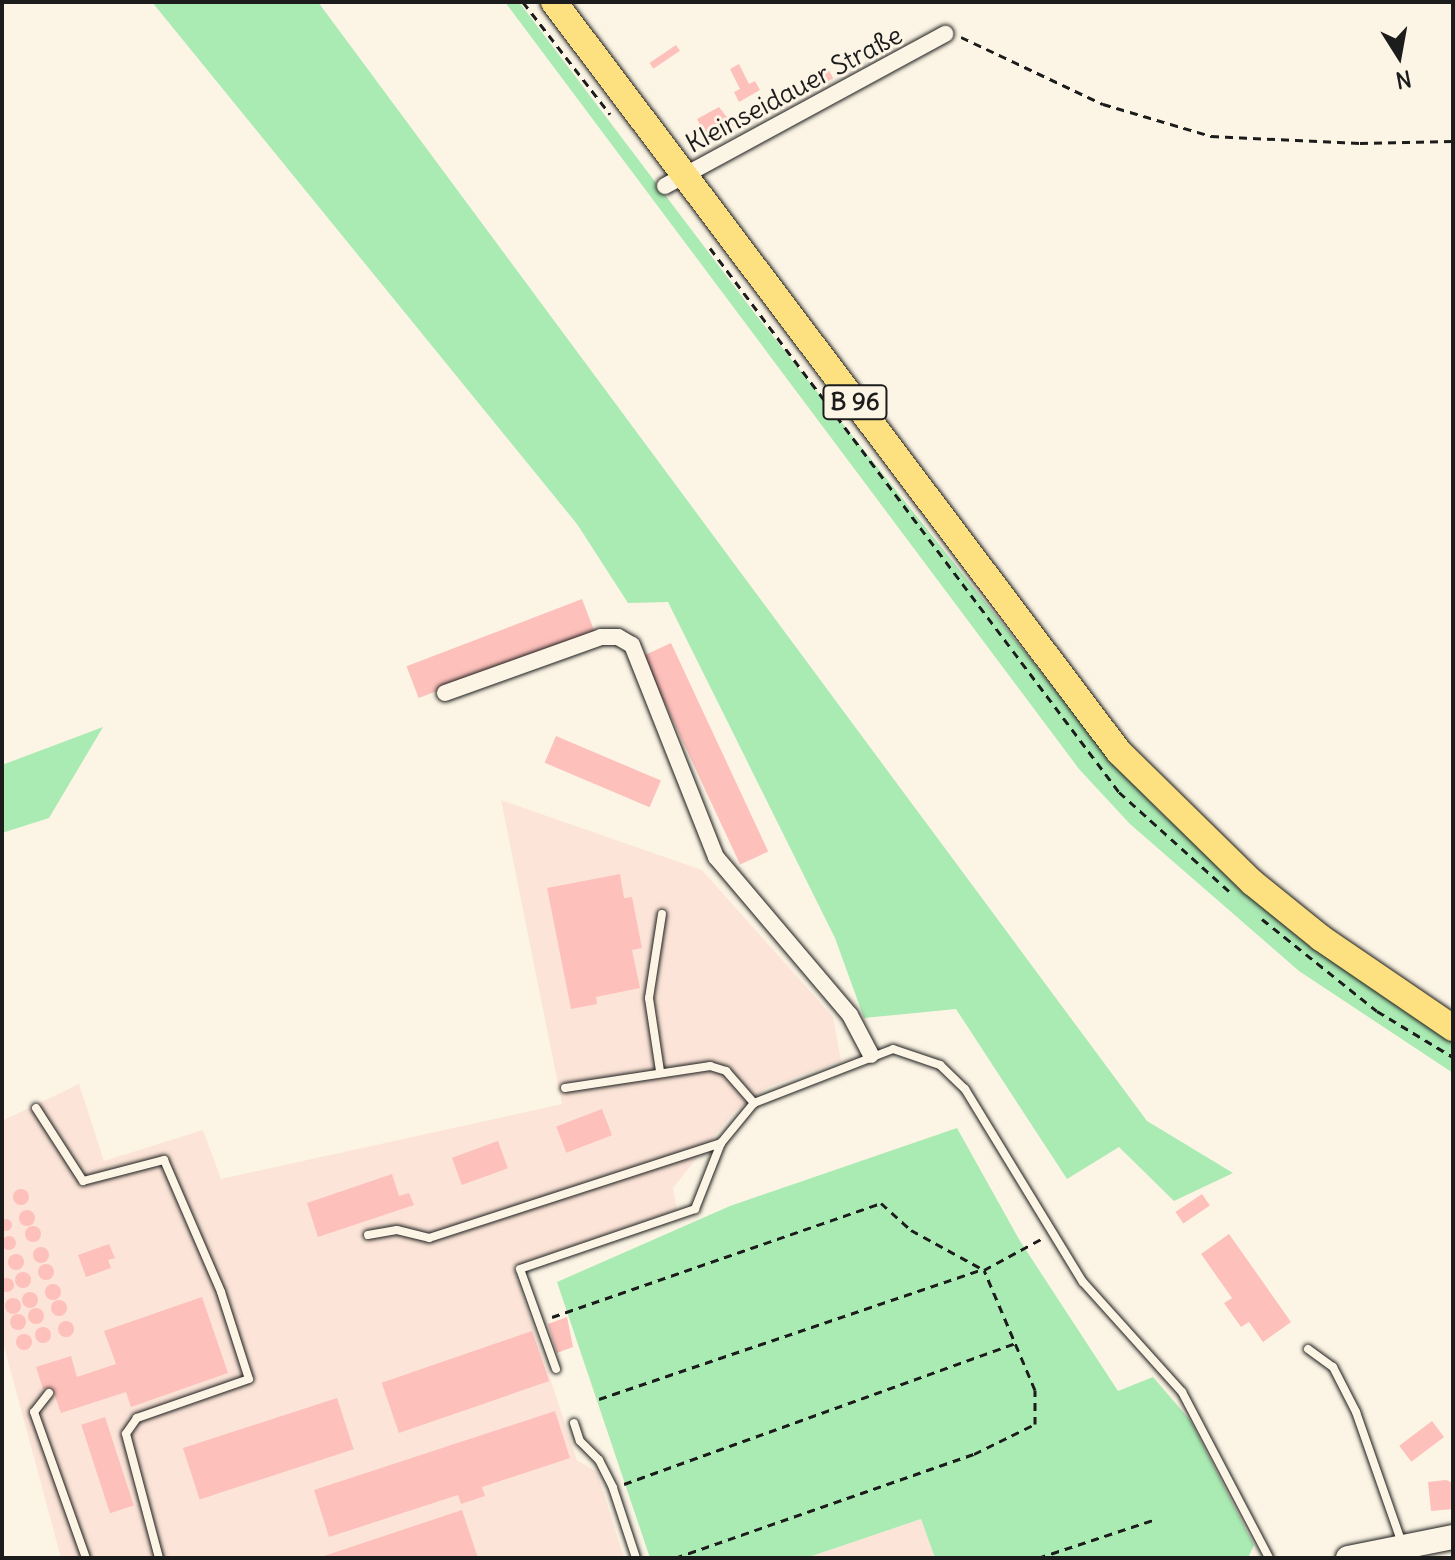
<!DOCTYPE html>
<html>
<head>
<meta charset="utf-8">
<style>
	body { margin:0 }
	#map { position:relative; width:1455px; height:1560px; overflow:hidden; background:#fcf5e5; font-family:Delius,sans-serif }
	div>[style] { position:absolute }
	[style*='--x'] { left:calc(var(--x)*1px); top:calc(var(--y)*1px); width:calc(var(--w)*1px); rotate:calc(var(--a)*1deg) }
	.built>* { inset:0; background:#fce5d8 }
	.green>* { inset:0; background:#aaeab3 }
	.building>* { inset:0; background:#fdc0bb; transform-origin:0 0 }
	.round { border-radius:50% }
	.path>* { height:3px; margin-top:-1.5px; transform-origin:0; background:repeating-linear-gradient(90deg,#1c1c1c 0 8px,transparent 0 14px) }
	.roads { filter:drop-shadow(0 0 2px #1c1c1c) drop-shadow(0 0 2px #1c1c1c) }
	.service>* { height:8px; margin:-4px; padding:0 4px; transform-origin:4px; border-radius:4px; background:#fcf5e5 }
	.minor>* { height:16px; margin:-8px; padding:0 8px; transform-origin:8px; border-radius:8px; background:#fcf5e5 }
	.secondary>* { height:24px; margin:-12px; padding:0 12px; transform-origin:12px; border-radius:12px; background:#fcf5e5 }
	.primary>* { height:26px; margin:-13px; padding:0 13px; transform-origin:13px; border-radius:13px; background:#fde080 }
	span { translate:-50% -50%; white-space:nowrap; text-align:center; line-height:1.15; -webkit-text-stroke:6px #fcf5e5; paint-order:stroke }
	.shield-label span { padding:2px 6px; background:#fcf5e5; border:2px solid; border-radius:6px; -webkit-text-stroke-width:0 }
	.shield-label { font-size:24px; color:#1c1c1c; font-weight:700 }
	.street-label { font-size:26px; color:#1c1c1c }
	.frame { position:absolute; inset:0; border:4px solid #1c1c1c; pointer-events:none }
	.north { position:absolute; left:1359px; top:16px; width:80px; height:80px; -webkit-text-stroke:6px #fcf5e5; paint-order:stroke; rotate:169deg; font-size:22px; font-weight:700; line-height:32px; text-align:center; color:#1c1c1c }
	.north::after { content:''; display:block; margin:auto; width:28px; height:36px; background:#1c1c1c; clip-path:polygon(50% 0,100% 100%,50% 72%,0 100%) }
</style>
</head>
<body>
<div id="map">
	<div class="built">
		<div style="clip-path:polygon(501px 800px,702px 870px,833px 1017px,841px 1061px,768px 1087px,734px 1112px,673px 1188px,677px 1210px,513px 1266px,577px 1460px,597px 1472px,624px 1558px,61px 1558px,2px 1339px,2px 1121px,79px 1084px,104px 1161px,203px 1130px,221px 1179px,562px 1104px)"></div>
		<div style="clip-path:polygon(921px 1519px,935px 1558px,806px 1558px)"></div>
	</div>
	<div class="green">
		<div style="clip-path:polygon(152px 2px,318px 2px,1147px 1121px,1233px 1173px,1174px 1201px,1119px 1147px,1067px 1179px,956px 1009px,864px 1018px,835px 938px,668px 602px,628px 603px,577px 524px)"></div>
		<div style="clip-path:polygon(505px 2px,519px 2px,756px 315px,1104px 751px,1157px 809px,1230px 875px,1453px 1037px,1453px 1073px,1299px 971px,1130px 824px,1079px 769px)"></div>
		<div style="clip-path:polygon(103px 727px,49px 818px,2px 833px,2px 765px)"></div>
		<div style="clip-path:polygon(957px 1128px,1020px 1241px,1118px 1391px,1153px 1377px,1190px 1420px,1254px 1545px,1248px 1558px,935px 1558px,921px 1519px,806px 1558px,650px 1558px,557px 1282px,730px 1206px)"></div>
	</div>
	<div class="building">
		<div style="left:676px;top:45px;width:7px;height:32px;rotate:56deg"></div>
		<div style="clip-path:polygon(739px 64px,749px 84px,755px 81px,760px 90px,739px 102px,734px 92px,740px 89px,730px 69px)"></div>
		<div style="left:827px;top:67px;width:13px;height:30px;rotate:61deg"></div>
		<div style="clip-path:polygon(719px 107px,734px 126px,708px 139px,697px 119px)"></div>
		<div style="left:582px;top:599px;width:34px;height:188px;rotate:69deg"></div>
		<div style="left:671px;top:643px;width:230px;height:31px;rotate:65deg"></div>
		<div style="left:556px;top:736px;width:114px;height:29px;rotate:23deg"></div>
		<div style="clip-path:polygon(620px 874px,624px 898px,632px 897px,642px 948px,632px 950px,640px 988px,596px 997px,597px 1004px,571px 1009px,547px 888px)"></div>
		<div style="left:602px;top:1109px;width:28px;height:49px;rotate:69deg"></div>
		<div style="left:498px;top:1141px;width:29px;height:49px;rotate:70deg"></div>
		<div style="clip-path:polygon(392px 1174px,399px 1196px,409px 1193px,414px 1205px,318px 1237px,307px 1203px)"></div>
		<div class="round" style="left:13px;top:1189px;width:16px;height:16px"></div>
		<div style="left:1202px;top:1194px;width:14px;height:32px;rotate:56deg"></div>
		<div class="round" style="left:19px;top:1210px;width:16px;height:16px"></div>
		<div class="round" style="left:0;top:1219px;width:12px;height:12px"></div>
		<div class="round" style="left:25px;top:1226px;width:16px;height:16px"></div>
		<div style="clip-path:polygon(1229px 1234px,1291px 1322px,1263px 1342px,1249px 1322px,1241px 1327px,1224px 1303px,1232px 1298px,1201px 1254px)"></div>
		<div class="round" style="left:2px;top:1236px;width:14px;height:14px"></div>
		<div style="clip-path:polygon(109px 1244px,115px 1258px,108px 1260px,111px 1268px,86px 1277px,78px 1255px)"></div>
		<div class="round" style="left:33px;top:1247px;width:16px;height:16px"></div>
		<div class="round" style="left:8px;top:1254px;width:16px;height:16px"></div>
		<div class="round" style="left:38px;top:1264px;width:16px;height:16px"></div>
		<div class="round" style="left:15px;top:1272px;width:16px;height:16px"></div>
		<div class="round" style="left:0;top:1278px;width:14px;height:14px"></div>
		<div class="round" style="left:45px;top:1284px;width:16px;height:16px"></div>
		<div class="round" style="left:22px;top:1292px;width:16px;height:16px"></div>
		<div style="clip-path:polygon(202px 1297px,228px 1373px,131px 1407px,126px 1392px,61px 1413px,52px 1388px,43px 1389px,36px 1367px,71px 1356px,77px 1377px,116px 1364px,104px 1331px)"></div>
		<div class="round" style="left:5px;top:1298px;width:16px;height:16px"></div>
		<div class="round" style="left:51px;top:1300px;width:16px;height:16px"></div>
		<div class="round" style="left:28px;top:1308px;width:16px;height:16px"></div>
		<div class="round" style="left:10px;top:1314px;width:16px;height:16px"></div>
		<div style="clip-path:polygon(567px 1317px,573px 1347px,557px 1353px,548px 1324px)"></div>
		<div class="round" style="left:58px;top:1321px;width:16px;height:16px"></div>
		<div class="round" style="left:35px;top:1327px;width:16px;height:16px"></div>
		<div style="left:532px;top:1331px;width:53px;height:159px;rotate:71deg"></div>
		<div class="round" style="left:16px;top:1334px;width:16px;height:16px"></div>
		<div style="left:337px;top:1398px;width:54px;height:162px;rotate:72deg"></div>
		<div style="clip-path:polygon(555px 1411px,570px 1458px,482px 1487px,485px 1496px,461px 1504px,458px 1495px,329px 1537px,314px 1490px)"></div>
		<div style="left:105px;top:1417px;width:93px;height:25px;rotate:72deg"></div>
		<div style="left:1432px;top:1421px;width:20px;height:41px;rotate:53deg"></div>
		<div style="clip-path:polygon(1446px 1480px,1453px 1483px,1453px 1509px,1431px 1511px,1428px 1482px)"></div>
		<div style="clip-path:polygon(462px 1510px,478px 1558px,321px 1558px,321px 1557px)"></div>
	</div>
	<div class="path">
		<div style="--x:523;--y:2;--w:142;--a:52.2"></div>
		<div style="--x:961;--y:37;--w:157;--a:25.3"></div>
		<div style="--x:1103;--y:104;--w:113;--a:16.5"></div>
		<div style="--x:1211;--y:136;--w:149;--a:2.7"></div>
		<div style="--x:1360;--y:143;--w:93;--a:-1.2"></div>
		<div style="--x:710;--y:248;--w:681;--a:53.06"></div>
		<div style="--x:1119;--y:792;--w:148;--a:42"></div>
		<div style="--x:1262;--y:919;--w:147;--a:38.7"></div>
		<div style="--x:1377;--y:1011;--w:89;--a:31.2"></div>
		<div style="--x:552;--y:1317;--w:348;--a:-19.1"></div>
		<div style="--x:881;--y:1203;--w:40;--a:42"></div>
		<div style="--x:911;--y:1230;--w:83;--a:28.7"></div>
		<div style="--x:599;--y:1399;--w:402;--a:-18.7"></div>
		<div style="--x:624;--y:1484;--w:416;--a:-19.8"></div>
		<div style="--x:675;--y:1558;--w:317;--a:-19.2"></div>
		<div style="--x:974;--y:1454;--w:68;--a:-26.2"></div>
		<div style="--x:1035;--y:1424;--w:34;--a:-90"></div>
		<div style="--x:1035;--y:1390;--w:130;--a:-113"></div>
		<div style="--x:984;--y:1270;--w:65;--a:-28.5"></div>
		<div style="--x:1038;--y:1558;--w:124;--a:-18.3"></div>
	</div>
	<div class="roads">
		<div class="service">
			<div style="--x:660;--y:1071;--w:74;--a:-98.6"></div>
			<div style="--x:649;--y:998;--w:85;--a:-81.2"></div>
			<div style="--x:565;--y:1088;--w:147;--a:-8.6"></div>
			<div style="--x:710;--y:1066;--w:17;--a:17"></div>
			<div style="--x:726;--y:1071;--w:43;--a:48.8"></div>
			<div style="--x:754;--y:1103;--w:149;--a:-21.2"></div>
			<div style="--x:893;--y:1049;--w:50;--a:18.8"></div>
			<div style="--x:940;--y:1065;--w:35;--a:44"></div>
			<div style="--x:965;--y:1089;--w:226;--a:58.6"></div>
			<div style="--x:1083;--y:1282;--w:148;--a:48"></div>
			<div style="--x:1182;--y:1392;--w:187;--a:62.3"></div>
			<div style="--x:36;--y:1108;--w:87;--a:57.2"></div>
			<div style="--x:83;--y:1181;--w:84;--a:-14.5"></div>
			<div style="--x:164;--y:1160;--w:144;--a:66.6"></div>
			<div style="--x:221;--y:1292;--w:91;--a:72.2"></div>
			<div style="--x:249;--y:1379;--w:119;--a:160.8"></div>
			<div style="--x:137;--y:1418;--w:19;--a:125"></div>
			<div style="--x:126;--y:1434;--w:128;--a:75.1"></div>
			<div style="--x:368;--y:1235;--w:29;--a:-10"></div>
			<div style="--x:397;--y:1230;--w:33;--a:14"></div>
			<div style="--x:429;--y:1238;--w:307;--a:-18"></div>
			<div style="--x:721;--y:1143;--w:52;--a:-50.5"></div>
			<div style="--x:1308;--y:1349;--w:31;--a:36"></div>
			<div style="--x:1333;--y:1367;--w:51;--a:62.9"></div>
			<div style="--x:1356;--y:1412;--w:139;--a:70.7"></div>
			<div style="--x:556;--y:1369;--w:106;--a:-109.8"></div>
			<div style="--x:520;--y:1269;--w:185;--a:-18.9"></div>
			<div style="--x:695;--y:1209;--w:71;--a:-68.5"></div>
			<div style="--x:49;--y:1393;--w:24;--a:128"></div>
			<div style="--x:34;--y:1412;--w:155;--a:70.4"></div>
			<div style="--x:574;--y:1423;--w:19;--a:72"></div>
			<div style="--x:580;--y:1441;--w:27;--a:45"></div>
			<div style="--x:599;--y:1460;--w:31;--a:63"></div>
			<div style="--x:613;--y:1488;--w:74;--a:71.8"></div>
		</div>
		<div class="minor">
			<div style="--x:665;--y:186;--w:319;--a:-28.5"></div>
			<div style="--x:445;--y:693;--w:166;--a:-19.7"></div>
			<div style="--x:601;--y:637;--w:17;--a:0"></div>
			<div style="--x:618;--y:637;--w:16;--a:30"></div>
			<div style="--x:632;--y:645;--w:228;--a:68.4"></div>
			<div style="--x:716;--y:857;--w:207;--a:49.7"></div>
			<div style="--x:850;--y:1015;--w:45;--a:62.3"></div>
		</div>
		<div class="secondary">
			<div style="--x:1348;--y:1558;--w:107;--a:-11.3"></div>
		</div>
		<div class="primary">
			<div style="--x:554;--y:2;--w:939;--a:53.01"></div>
			<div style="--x:1119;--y:752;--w:187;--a:44.4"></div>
			<div style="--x:1253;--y:883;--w:87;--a:39"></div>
			<div style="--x:1321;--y:938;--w:160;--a:34.3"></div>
		</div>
	</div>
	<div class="shield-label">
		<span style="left:855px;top:402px">B 96</span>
	</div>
	<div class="street-label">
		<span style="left:794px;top:89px;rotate:-28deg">Kleinseidauer Straße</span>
	</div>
	<div class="frame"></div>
	<div class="north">N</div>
</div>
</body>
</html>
